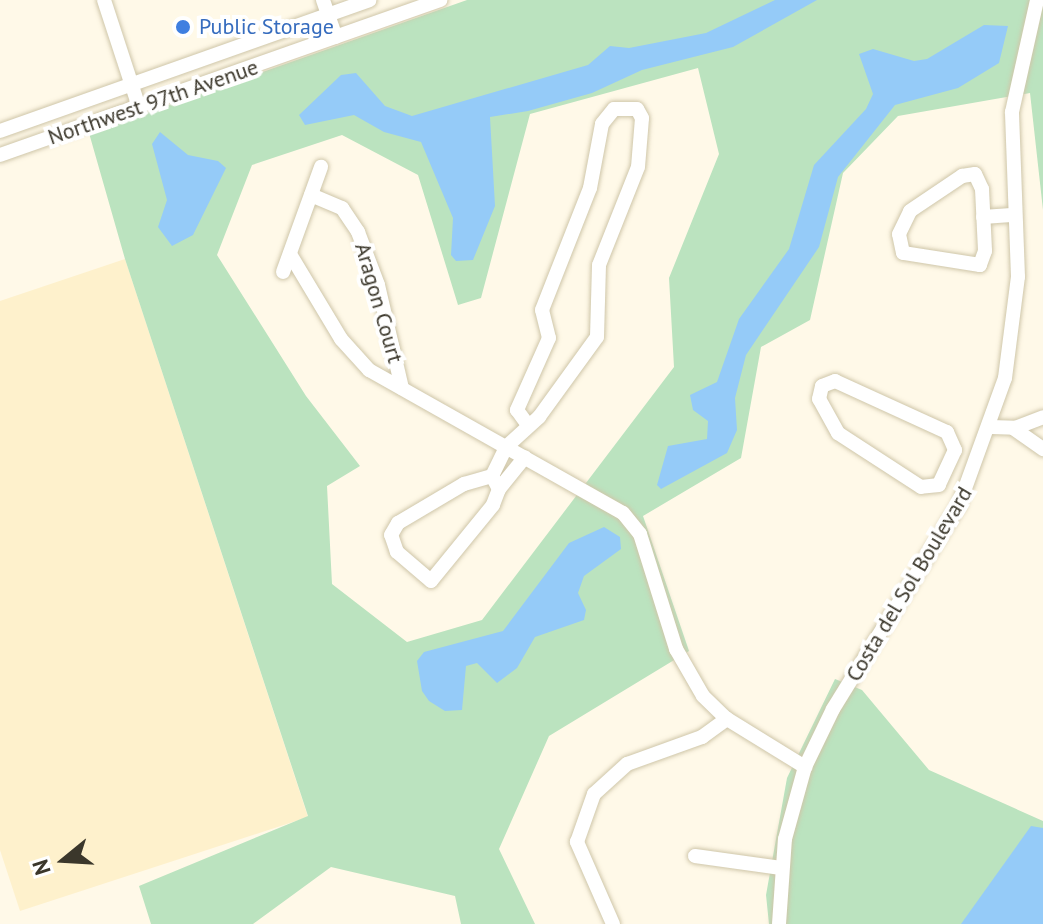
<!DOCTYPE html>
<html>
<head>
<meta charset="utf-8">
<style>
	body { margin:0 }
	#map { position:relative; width:1043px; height:924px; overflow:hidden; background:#fff9e8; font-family:"PT Sans",sans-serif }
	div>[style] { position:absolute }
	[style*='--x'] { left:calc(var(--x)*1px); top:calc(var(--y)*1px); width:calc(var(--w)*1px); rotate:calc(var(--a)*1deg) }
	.built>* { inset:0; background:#fef1cc }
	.green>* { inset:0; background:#bbe3bf }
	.water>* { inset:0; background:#95cbf8 }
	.roads { filter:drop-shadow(0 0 2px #cfc6a9) drop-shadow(0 0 2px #cfc6a9) }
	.minor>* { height:14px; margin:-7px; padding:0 7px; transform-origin:7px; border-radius:7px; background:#fff }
	.dots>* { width:22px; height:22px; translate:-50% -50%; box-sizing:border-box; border:4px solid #fff; border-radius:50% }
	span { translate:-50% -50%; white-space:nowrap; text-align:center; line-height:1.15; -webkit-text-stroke:8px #fff; paint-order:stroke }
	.shop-label { font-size:22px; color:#366cbe }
	.left { translate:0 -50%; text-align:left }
	.street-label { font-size:22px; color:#3b372b }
	.north { position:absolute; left:24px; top:820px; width:80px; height:80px; -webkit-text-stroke:6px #fff; paint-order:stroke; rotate:252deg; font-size:22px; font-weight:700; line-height:32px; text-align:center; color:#3b372b }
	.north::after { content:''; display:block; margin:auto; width:28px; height:36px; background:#3b372b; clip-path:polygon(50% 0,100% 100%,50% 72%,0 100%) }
</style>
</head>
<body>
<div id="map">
	<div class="built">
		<div style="clip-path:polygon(125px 259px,308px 817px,20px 911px,0 850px,0 301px)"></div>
	</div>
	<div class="green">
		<div style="clip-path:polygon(evenodd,467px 0,1043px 0,1043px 210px,1030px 93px,898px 116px,843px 173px,810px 320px,761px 347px,741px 458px,643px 516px,689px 651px,549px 736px,499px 849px,535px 924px,461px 924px,455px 896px,331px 867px,253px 924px,151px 924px,139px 886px,308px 816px,125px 259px,89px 133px,467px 0,698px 68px,719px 154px,669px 278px,674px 367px,482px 620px,407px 642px,332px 584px,327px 486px,360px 466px,306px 396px,217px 255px,252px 165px,342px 135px,418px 175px,458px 305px,481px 298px,530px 114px,698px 68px)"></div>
		<div style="clip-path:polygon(835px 679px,862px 690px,929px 770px,1043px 821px,1043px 924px,769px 924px,766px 895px,787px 778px)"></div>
	</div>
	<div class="water">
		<div style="clip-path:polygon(775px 0,817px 0,733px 47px,642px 70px,592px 93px,528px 111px,490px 117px,495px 206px,473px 260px,456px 261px,451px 255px,453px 218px,421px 142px,384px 132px,354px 115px,305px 125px,299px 115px,341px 75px,356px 73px,385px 106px,412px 116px,588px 65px,610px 46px,629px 48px,706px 33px)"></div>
		<div style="clip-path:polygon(984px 25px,1008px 26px,999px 63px,958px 88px,895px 105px,838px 177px,819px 247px,746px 355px,735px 398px,737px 430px,727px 453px,661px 489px,657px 485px,668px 446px,707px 439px,708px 421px,693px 410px,690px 395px,717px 382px,739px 319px,789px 249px,814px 165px,866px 109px,873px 94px,859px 54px,873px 49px,914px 61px,927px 59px)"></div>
		<div style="clip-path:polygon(160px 132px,188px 155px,218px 161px,226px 168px,193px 235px,172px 246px,158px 227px,167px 200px,152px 144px)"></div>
		<div style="clip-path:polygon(604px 527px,620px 537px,621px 549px,584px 576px,578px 593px,586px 610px,584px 620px,535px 637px,517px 668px,497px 683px,477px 663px,466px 666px,462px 710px,445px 711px,429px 701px,422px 691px,417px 661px,424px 652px,503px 631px,569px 543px)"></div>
		<div style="clip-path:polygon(1031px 826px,1043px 828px,1043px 924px,961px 924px)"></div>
	</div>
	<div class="roads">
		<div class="minor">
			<div style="--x:104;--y:0;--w:113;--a:71.9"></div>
			<div style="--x:323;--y:0;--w:39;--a:71"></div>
			<div style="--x:0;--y:131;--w:392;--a:-19.5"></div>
			<div style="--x:0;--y:155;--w:467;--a:-19.4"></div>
			<div style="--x:975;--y:174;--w:17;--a:65"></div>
			<div style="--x:982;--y:189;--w:62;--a:87.2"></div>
			<div style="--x:985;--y:251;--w:15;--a:110"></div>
			<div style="--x:980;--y:265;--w:78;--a:-171.1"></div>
			<div style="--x:903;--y:253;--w:19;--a:-102"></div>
			<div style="--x:899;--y:234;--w:25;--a:-64"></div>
			<div style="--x:910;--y:211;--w:63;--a:-33.9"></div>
			<div style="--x:962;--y:176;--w:13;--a:-9"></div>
			<div style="--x:311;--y:195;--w:34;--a:23"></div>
			<div style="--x:342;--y:208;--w:29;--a:56"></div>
			<div style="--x:358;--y:232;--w:57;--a:69.3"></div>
			<div style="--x:378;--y:285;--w:106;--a:76.9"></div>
			<div style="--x:983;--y:217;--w:32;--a:-4"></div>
			<div style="--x:290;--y:254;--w:99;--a:59"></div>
			<div style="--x:341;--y:339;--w:42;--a:47.9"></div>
			<div style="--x:369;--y:370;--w:291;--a:29.4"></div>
			<div style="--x:623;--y:513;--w:27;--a:51"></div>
			<div style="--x:640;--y:534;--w:121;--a:72.6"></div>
			<div style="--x:676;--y:649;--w:54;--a:60.1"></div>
			<div style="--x:703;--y:696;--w:33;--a:44"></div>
			<div style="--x:727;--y:719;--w:92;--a:31.6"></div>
			<div style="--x:283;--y:272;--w:112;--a:-70.1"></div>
			<div style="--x:835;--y:381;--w:123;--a:24.5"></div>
			<div style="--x:947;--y:432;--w:20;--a:66"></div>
			<div style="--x:955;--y:450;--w:38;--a:115"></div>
			<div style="--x:939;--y:485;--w:18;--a:174"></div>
			<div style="--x:921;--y:487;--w:99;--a:-147"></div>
			<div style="--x:838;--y:433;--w:39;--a:-119"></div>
			<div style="--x:819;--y:399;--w:13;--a:-77"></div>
			<div style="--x:822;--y:386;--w:14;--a:-21"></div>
			<div style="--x:991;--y:427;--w:24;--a:2"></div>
			<div style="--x:1015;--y:428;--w:30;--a:-21"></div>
			<div style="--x:1013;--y:428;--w:37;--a:35"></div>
			<div style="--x:492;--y:476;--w:32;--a:-64"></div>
			<div style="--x:506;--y:447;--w:45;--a:-42.3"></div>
			<div style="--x:539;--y:417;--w:99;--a:-54.1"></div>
			<div style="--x:597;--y:337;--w:72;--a:-88.4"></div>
			<div style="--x:599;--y:265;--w:105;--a:-68.3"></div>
			<div style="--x:638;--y:167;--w:49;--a:-85.3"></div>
			<div style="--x:642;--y:118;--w:10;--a:-119"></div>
			<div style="--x:637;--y:109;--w:23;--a:180"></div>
			<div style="--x:614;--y:109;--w:19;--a:129"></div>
			<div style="--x:602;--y:124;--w:65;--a:100.6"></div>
			<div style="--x:590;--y:188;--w:131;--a:111.5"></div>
			<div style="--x:542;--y:310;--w:29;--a:76"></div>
			<div style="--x:549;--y:338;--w:79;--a:114"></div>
			<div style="--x:517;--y:410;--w:19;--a:54"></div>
			<div style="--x:492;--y:476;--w:15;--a:62"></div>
			<div style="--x:499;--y:489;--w:17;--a:111"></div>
			<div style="--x:493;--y:505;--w:98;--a:129.2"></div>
			<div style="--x:431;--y:581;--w:45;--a:-139.5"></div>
			<div style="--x:397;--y:552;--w:18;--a:-109"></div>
			<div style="--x:391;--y:535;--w:14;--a:-60"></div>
			<div style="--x:398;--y:523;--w:77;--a:-30.6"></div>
			<div style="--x:464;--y:484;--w:29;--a:-16"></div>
			<div style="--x:499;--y:489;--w:41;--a:-50.9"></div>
			<div style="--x:695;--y:856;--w:87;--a:7.9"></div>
			<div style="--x:613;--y:924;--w:90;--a:-113.7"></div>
			<div style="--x:577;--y:842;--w:51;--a:-70.5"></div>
			<div style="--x:594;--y:794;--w:45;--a:-42.3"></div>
			<div style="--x:627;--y:764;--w:80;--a:-19.8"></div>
			<div style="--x:702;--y:737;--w:31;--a:-36"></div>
			<div style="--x:779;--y:924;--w:85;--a:-86"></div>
			<div style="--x:785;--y:839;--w:75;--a:-74.5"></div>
			<div style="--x:805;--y:767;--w:64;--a:-64.2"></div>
			<div style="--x:833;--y:709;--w:240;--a:-58.3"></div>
			<div style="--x:959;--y:505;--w:135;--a:-70.1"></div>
			<div style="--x:1005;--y:378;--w:102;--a:-82.7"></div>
			<div style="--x:1018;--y:277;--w:165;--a:-92.1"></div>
			<div style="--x:1012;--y:112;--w:115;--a:-77.4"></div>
		</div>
	</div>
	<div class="dots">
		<div style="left:183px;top:27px;background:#3f7fe0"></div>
	</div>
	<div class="shop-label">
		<span class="left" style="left:199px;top:27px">Public Storage</span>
	</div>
	<div class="street-label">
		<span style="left:153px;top:102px;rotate:-19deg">Northwest 97th Avenue</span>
		<span style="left:379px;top:303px;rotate:74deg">Aragon Court</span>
		<span style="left:909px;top:584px;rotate:-59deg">Costa del Sol Boulevard</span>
	</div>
	<div class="north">N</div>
</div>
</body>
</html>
